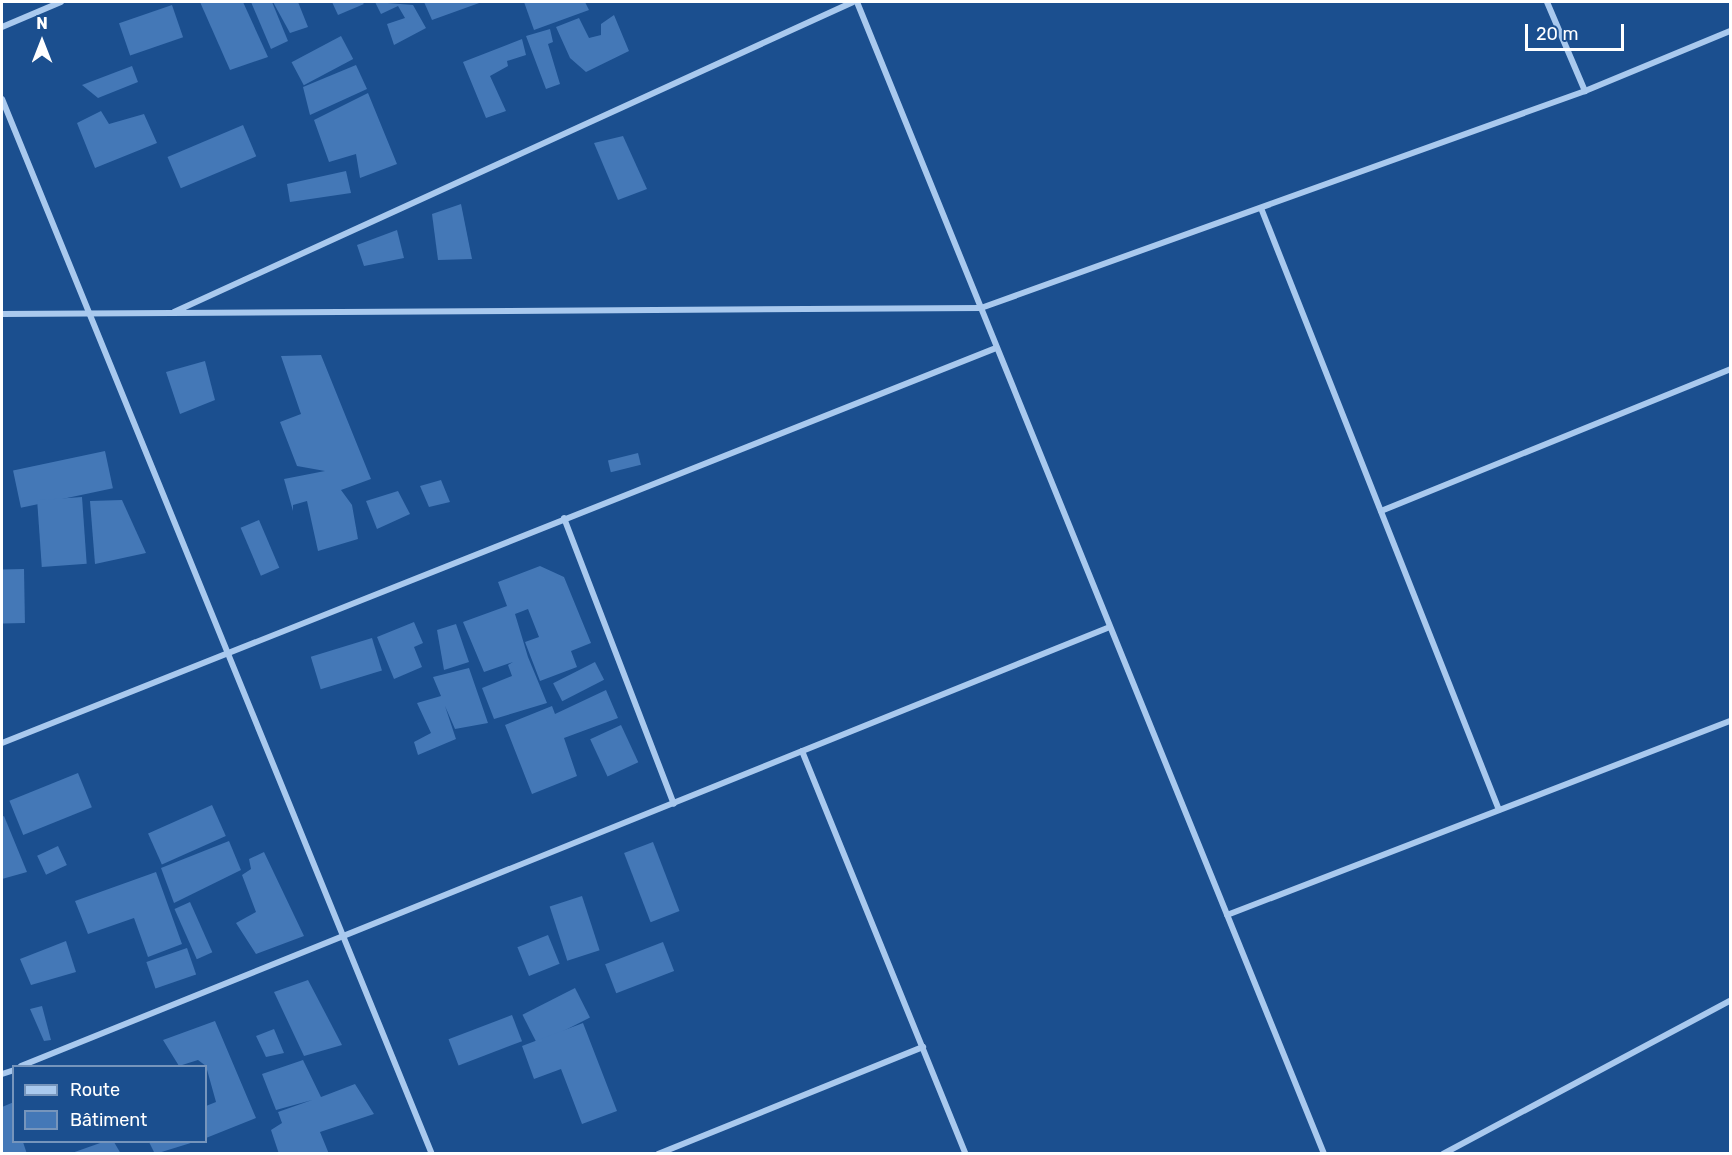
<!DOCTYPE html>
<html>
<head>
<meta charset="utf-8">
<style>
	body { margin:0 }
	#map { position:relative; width:1732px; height:1155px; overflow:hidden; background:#1b4f8f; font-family:Rubik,sans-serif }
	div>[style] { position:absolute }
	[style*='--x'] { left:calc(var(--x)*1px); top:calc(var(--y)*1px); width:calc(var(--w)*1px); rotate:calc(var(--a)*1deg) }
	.building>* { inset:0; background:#4478b7; transform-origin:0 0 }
	.minor>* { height:6px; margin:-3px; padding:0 3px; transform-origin:3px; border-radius:3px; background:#a9c9ee }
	span { translate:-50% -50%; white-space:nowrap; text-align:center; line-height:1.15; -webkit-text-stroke:4.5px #1b4f8f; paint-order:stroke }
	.frame { position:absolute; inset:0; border:3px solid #fff; pointer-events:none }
	.legend { position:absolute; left:12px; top:1065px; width:195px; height:78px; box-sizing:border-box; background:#1b4f8f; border:2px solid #7695bc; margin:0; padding:8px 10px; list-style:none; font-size:18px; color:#fff }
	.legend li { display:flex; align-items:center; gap:12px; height:30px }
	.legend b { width:30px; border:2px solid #7695bc }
	.north { position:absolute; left:12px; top:12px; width:60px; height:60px; -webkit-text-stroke:4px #1b4f8f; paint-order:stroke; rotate:0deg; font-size:16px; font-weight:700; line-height:24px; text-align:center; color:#fff }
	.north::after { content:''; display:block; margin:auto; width:21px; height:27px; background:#fff; clip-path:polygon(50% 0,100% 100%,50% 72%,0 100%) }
	.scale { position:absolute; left:1525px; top:24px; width:99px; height:27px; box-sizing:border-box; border:3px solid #fff; border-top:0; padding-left:8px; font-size:18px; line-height:21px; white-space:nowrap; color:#fff; -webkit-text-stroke:4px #1b4f8f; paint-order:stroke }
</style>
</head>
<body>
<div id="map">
	<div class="building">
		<div style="clip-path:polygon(200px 2px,243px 2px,268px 57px,230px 70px)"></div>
		<div style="clip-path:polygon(251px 2px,272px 2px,288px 41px,271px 49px)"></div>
		<div style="clip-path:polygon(273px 2px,298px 2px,308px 27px,290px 33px)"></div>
		<div style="clip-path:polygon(332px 2px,362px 2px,364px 4px,338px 15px)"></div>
		<div style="clip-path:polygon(375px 2px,413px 5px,426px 28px,394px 45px,387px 24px,405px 18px,398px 6px,381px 14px)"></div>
		<div style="clip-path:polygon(424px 2px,482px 2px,432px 20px)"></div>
		<div style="clip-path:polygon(524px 2px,585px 2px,589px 10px,534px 30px)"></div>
		<div style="left:172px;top:5px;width:34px;height:56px;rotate:71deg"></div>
		<div style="clip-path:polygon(614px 15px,629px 51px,586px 72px,570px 58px,556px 27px,579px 18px,589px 38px,601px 35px,601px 24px)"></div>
		<div style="clip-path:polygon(550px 29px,553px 42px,548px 44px,560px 84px,546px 89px,526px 36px)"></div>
		<div style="left:341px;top:36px;width:26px;height:56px;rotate:62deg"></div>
		<div style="clip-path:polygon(522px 39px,526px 55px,507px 61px,508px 66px,490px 76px,506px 111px,486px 118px,463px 62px)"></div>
		<div style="clip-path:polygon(356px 65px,367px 89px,310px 115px,303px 87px)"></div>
		<div style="clip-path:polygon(132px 66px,138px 82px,98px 98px,82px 85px)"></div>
		<div style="clip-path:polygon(368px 93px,397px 164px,360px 178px,356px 154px,329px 162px,314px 120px)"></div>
		<div style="clip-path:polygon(101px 111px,109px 124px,144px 114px,157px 143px,95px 168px,77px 123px)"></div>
		<div style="left:243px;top:125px;width:34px;height:82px;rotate:67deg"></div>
		<div style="clip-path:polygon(623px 136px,647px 189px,618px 200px,594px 143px)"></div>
		<div style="clip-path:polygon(346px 171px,351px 193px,290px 202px,287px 184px)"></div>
		<div style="clip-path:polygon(461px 204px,472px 259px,438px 260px,432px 214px)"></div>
		<div style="clip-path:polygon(397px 230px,404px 258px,364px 266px,357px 245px)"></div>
		<div style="clip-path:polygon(321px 355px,371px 479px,341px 490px,352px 505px,358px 539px,318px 551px,307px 501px,293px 505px,293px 511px,284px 479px,325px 471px,297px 466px,280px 422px,301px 414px,281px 356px)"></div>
		<div style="clip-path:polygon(205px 361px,215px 400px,180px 414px,166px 372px)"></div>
		<div style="left:105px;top:451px;width:38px;height:94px;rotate:78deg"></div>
		<div style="left:638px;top:453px;width:12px;height:31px;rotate:76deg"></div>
		<div style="clip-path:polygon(441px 480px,450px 502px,429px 507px,420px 486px)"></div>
		<div style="clip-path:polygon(398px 491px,410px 514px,377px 529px,366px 501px)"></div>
		<div style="left:82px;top:497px;width:67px;height:45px;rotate:86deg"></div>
		<div style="clip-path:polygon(122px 500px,146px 553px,95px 564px,90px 501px)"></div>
		<div style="left:259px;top:520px;width:52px;height:20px;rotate:67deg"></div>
		<div style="clip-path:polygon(540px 566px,564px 577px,591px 643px,571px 651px,577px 667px,540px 681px,525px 642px,539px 637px,528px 609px,515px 614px,528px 657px,547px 703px,494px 719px,482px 688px,512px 676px,508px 665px,513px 662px,484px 672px,463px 622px,507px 606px,498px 582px)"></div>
		<div style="left:24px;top:569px;width:54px;height:22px;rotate:89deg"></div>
		<div style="clip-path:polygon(414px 622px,423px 643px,414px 647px,422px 667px,394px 679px,377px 637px)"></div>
		<div style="clip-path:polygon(456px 624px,469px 662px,444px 670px,437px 630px)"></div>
		<div style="left:372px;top:638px;width:34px;height:64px;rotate:73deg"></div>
		<div style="left:595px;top:662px;width:20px;height:47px;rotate:63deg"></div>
		<div style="clip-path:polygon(469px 668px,488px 723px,455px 729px,445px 706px,456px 739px,418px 755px,414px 742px,431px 733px,417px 703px,441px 696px,433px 677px)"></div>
		<div style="clip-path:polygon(606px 690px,618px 718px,564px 738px,577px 776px,532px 794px,505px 725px,552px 706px,555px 714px)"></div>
		<div style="left:621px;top:725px;width:41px;height:34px;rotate:65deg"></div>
		<div style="left:78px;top:773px;width:37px;height:74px;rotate:68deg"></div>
		<div style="left:212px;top:805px;width:34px;height:70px;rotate:66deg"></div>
		<div style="clip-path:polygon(4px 816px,27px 872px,2px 879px,2px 817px)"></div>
		<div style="clip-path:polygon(229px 841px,241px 870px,174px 903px,161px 868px)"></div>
		<div style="left:653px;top:842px;width:74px;height:31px;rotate:69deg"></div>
		<div style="left:58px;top:846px;width:21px;height:23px;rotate:65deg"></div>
		<div style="clip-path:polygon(264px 852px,304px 936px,256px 954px,236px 923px,256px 912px,242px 875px,251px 869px,249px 859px)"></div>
		<div style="clip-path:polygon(156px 872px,182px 944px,148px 957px,134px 918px,88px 934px,75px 901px)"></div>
		<div style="left:582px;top:896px;width:57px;height:34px;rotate:72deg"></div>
		<div style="left:190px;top:902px;width:55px;height:17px;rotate:66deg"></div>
		<div style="left:548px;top:935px;width:31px;height:33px;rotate:68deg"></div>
		<div style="clip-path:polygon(66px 941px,76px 972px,31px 985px,20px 959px)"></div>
		<div style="left:663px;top:942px;width:31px;height:62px;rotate:69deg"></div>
		<div style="left:187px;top:948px;width:28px;height:43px;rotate:71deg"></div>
		<div style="clip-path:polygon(308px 980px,342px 1045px,304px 1056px,274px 992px)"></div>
		<div style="left:575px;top:988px;width:33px;height:59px;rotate:63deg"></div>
		<div style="clip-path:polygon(42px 1006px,51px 1040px,44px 1041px,30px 1009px)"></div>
		<div style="left:512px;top:1015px;width:28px;height:68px;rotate:69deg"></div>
		<div style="clip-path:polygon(215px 1021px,256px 1118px,206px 1138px,206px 1106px,216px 1102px,206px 1066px,198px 1060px,179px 1066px,163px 1040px)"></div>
		<div style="clip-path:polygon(583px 1023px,617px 1111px,582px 1124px,561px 1069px,534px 1079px,522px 1046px)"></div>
		<div style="clip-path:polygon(274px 1029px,284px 1053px,266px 1057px,256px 1036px)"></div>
		<div style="clip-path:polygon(303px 1060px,321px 1097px,355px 1084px,374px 1114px,320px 1132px,329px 1154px,279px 1154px,271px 1130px,282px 1123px,278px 1112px,312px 1100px,276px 1110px,262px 1074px)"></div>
		<div style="clip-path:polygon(14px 1102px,14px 1142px,23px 1142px,27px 1154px,2px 1154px,2px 1107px)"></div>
		<div style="clip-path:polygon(103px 1142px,114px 1142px,121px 1154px,69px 1154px)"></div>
		<div style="clip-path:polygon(149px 1142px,194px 1142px,155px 1154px)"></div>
	</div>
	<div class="minor">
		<div style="--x:857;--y:2;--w:1243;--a:67.93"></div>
		<div style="--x:1547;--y:2;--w:97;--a:66.9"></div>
		<div style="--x:2;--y:27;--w:64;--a:-23"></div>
		<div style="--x:2;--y:99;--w:1139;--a:67.83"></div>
		<div style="--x:1261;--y:208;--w:647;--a:68.43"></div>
		<div style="--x:174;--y:312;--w:746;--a:-24.54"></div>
		<div style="--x:2;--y:314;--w:979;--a:-0.35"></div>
		<div style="--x:981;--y:308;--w:642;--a:-19.76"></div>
		<div style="--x:1585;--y:91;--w:157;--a:-22.5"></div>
		<div style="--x:1381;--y:511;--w:377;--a:-22.1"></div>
		<div style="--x:564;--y:518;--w:306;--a:69"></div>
		<div style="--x:2;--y:743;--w:1070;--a:-21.67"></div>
		<div style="--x:802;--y:751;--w:435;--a:67.9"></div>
		<div style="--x:1227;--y:915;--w:539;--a:-21.09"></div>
		<div style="--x:21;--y:1066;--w:1174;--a:-21.96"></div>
		<div style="--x:2;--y:1074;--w:13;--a:-18"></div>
		<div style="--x:658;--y:1154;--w:286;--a:-22"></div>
		<div style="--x:1443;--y:1154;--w:325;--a:-28.1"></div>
	</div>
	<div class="frame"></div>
	<ul class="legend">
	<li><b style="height:8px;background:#a9c9ee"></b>Route</li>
	<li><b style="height:16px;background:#4478b7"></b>Bâtiment</li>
	</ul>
	<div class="north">N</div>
	<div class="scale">20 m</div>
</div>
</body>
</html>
